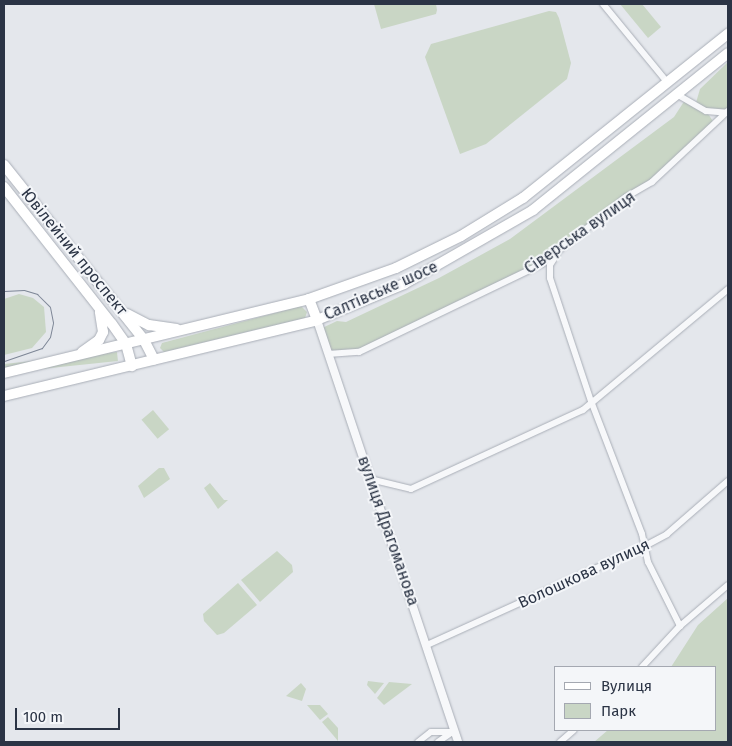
<!DOCTYPE html>
<html>
<head>
<meta charset="utf-8">
<style>
	body { margin:0 }
	#map { position:relative; width:732px; height:746px; overflow:hidden; background:#e4e7ec; font-family:"Fira Sans",sans-serif }
	div>[style] { position:absolute }
	[style*='--x'] { left:calc(var(--x)*1px); top:calc(var(--y)*1px); width:calc(var(--w)*1px); rotate:calc(var(--a)*1deg) }
	.green>* { inset:0; background:#c9d6c5; transform-origin:0 0 }
	.roads { filter:drop-shadow(0 0 1px #a9aeb7) drop-shadow(0 0 1px #a9aeb7) }
	.minor>* { height:6px; margin:-3px; padding:0 3px; transform-origin:3px; border-radius:3px; background:#f7f8fa }
	.tertiary>* { height:8px; margin:-4px; padding:0 4px; transform-origin:4px; border-radius:4px; background:#f7f8fa }
	.primary>* { height:10px; margin:-5px; padding:0 5px; transform-origin:5px; border-radius:5px; background:#fff }
	.tram>* { height:1px; margin:-0.5px; padding:0 0.5px; transform-origin:0.5px; border-radius:0.5px; background:#7d8696 }
	span { translate:-50% -50%; white-space:nowrap; text-align:center; line-height:1.15; -webkit-text-stroke:4px #f4f6f9; paint-order:stroke }
	.street-label { font-size:16px; color:#2b3445 }
	.frame { position:absolute; inset:0; border:5px solid #2b3445; pointer-events:none }
	.legend { position:absolute; left:554px; top:666px; width:162px; height:65px; box-sizing:border-box; background:#f4f6f9; border:1px solid #a4a8b1; margin:0; padding:6px 9px; list-style:none; font-size:15px; color:#2b3445 }
	.legend li { display:flex; align-items:center; gap:10px; height:25px }
	.legend b { width:25px; border:1px solid #a4a8b1 }
	.scale { position:absolute; left:15px; top:708px; width:105px; height:22px; box-sizing:border-box; border:2px solid #2b3445; border-top:0; padding-left:6px; font-size:15px; line-height:18px; white-space:nowrap; color:#2b3445; -webkit-text-stroke:4px #f4f6f9; paint-order:stroke }
</style>
</head>
<body>
<div id="map">
	<div class="green">
		<div style="clip-path:polygon(374px 4px,436px 4px,437px 10px,436px 14px,381px 29px)"></div>
		<div style="clip-path:polygon(620px 4px,642px 4px,661px 27px,648px 38px)"></div>
		<div style="clip-path:polygon(549px 11px,556px 12px,559px 18px,571px 63px,567px 79px,486px 144px,460px 154px,425px 57px,431px 44px)"></div>
		<div style="clip-path:polygon(728px 62px,728px 111px,707px 112px,714px 123px,639px 191px,542px 264px,359px 352px,328px 354px,320px 329px,337px 321px,346px 322px,439px 278px,510px 239px,674px 117px,685px 100px,695px 106px,700px 89px)"></div>
		<div style="clip-path:polygon(19px 294px,33px 298px,44px 307px,46px 332px,32px 348px,4px 355px,4px 299px)"></div>
		<div style="clip-path:polygon(301px 306px,307px 312px,305px 318px,164px 352px,160px 348px,162px 343px)"></div>
		<div style="left:117px;top:352px;width:9px;height:116px;rotate:84deg"></div>
		<div style="left:153px;top:410px;width:25px;height:15px;rotate:50deg"></div>
		<div style="clip-path:polygon(159px 468px,164px 468px,170px 479px,144px 498px,138px 486px)"></div>
		<div style="clip-path:polygon(210px 483px,224px 500px,228px 500px,218px 509px,204px 488px)"></div>
		<div style="clip-path:polygon(277px 551px,292px 565px,293px 572px,260px 602px,241px 580px)"></div>
		<div style="clip-path:polygon(238px 583px,257px 605px,224px 633px,217px 635px,204px 621px,203px 614px)"></div>
		<div style="clip-path:polygon(728px 598px,728px 742px,594px 742px,608px 730px,716px 730px,716px 667px,671px 667px,698px 625px)"></div>
		<div style="clip-path:polygon(368px 681px,384px 683px,375px 694px,367px 685px)"></div>
		<div style="clip-path:polygon(389px 682px,412px 684px,384px 705px,377px 698px)"></div>
		<div style="clip-path:polygon(301px 683px,306px 689px,302px 701px,286px 696px)"></div>
		<div style="clip-path:polygon(307px 705px,320px 705px,328px 714px,320px 720px)"></div>
		<div style="clip-path:polygon(328px 717px,338px 728px,338px 741px,322px 722px)"></div>
	</div>
	<div class="roads">
		<div class="minor">
			<div style="--x:603;--y:4;--w:102;--a:50.6"></div>
			<div style="--x:678;--y:95;--w:32;--a:30"></div>
			<div style="--x:706;--y:111;--w:21;--a:5"></div>
			<div style="--x:557;--y:254;--w:13;--a:122"></div>
			<div style="--x:550;--y:265;--w:13;--a:90"></div>
			<div style="--x:550;--y:278;--w:130;--a:71.6"></div>
			<div style="--x:591;--y:401;--w:142;--a:69"></div>
			<div style="--x:642;--y:534;--w:29;--a:78"></div>
			<div style="--x:648;--y:562;--w:72;--a:63.4"></div>
			<div style="--x:328;--y:354;--w:31;--a:-4"></div>
			<div style="--x:359;--y:352;--w:203;--a:-25.7"></div>
			<div style="--x:542;--y:264;--w:107;--a:-38.6"></div>
			<div style="--x:626;--y:197;--w:30;--a:-30"></div>
			<div style="--x:652;--y:182;--w:104;--a:-43.1"></div>
			<div style="--x:370;--y:479;--w:42;--a:13.7"></div>
			<div style="--x:411;--y:489;--w:189;--a:-24.7"></div>
			<div style="--x:583;--y:410;--w:189;--a:-39.8"></div>
			<div style="--x:427;--y:645;--w:237;--a:-24.4"></div>
			<div style="--x:643;--y:547;--w:27;--a:-28"></div>
			<div style="--x:667;--y:534;--w:81;--a:-41"></div>
			<div style="--x:642;--y:667;--w:56;--a:-47.2"></div>
			<div style="--x:680;--y:626;--w:63;--a:-40.5"></div>
			<div style="--x:418;--y:742;--w:16;--a:-38"></div>
			<div style="--x:431;--y:732;--w:20;--a:0"></div>
			<div style="--x:438;--y:742;--w:16;--a:-35"></div>
			<div style="--x:560;--y:742;--w:18;--a:-41"></div>
		</div>
		<div class="tertiary">
			<div style="--x:317;--y:320;--w:445;--a:71.5"></div>
		</div>
		<div class="primary">
			<div style="--x:4;--y:165;--w:224;--a:51.3"></div>
			<div style="--x:144;--y:340;--w:22;--a:63"></div>
			<div style="--x:4;--y:187;--w:174;--a:51.8"></div>
			<div style="--x:112;--y:324;--w:24;--a:55"></div>
			<div style="--x:126;--y:344;--w:23;--a:75"></div>
			<div style="--x:309;--y:299;--w:22;--a:69"></div>
			<div style="--x:127;--y:314;--w:25;--a:27"></div>
			<div style="--x:149;--y:325;--w:28;--a:8"></div>
			<div style="--x:82;--y:352;--w:21;--a:-35"></div>
			<div style="--x:99;--y:340;--w:9;--a:-63"></div>
			<div style="--x:103;--y:332;--w:20;--a:-99"></div>
			<div style="--x:4;--y:373;--w:314;--a:-13.6"></div>
			<div style="--x:309;--y:299;--w:92;--a:-19.6"></div>
			<div style="--x:396;--y:268;--w:72;--a:-26.2"></div>
			<div style="--x:461;--y:236;--w:73;--a:-31.5"></div>
			<div style="--x:523;--y:198;--w:263;--a:-38.7"></div>
			<div style="--x:4;--y:396;--w:322;--a:-13.6"></div>
			<div style="--x:317;--y:320;--w:94;--a:-22.5"></div>
			<div style="--x:404;--y:284;--w:149;--a:-29.8"></div>
			<div style="--x:533;--y:210;--w:250;--a:-38.8"></div>
		</div>
	</div>
	<div class="tram">
		<div style="--x:4;--y:291;--w:20;--a:-3"></div>
		<div style="--x:24;--y:290;--w:14;--a:17"></div>
		<div style="--x:37;--y:294;--w:18;--a:45"></div>
		<div style="--x:50;--y:307;--w:16;--a:79"></div>
		<div style="--x:53;--y:323;--w:14;--a:102"></div>
		<div style="--x:50;--y:337;--w:14;--a:126"></div>
		<div style="--x:42;--y:348;--w:40;--a:161.1"></div>
	</div>
	<div class="street-label">
		<span style="left:580px;top:233px;rotate:-35deg">Сіверська вулиця</span>
		<span style="left:74px;top:252px;rotate:51deg">Ювілейний проспект</span>
		<span style="left:381px;top:291px;rotate:-24deg">Салтівське шосе</span>
		<span style="left:388px;top:531px;rotate:71deg">вулиця Драгоманова</span>
		<span style="left:584px;top:574px;rotate:-25deg">Волошкова вулиця</span>
	</div>
	<div class="frame"></div>
	<ul class="legend">
	<li><b style="height:6px;background:#fff"></b>Вулиця</li>
	<li><b style="height:14px;background:#c9d6c5"></b>Парк</li>
	</ul>
	<div class="scale">100 m</div>
</div>
</body>
</html>
